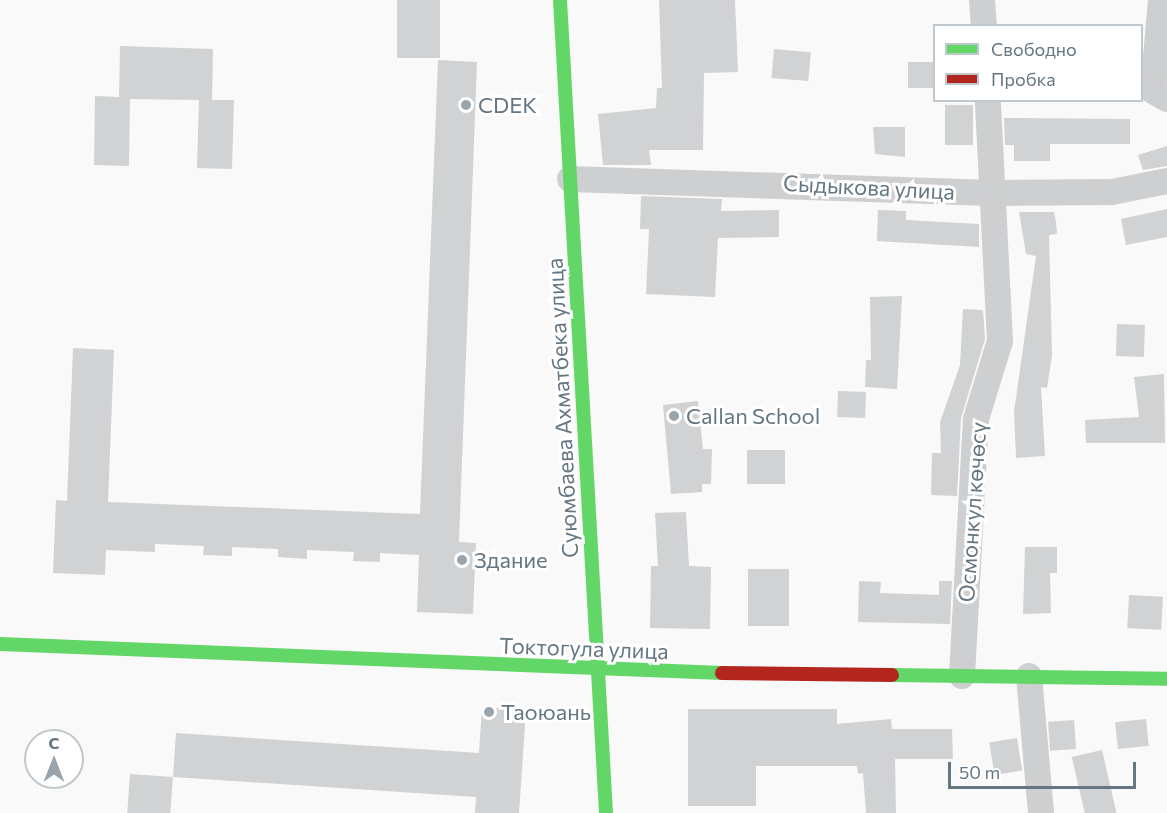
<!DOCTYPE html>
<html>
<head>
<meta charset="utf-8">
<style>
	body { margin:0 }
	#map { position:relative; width:1167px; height:813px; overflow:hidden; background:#f9f9f9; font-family:Commissioner,sans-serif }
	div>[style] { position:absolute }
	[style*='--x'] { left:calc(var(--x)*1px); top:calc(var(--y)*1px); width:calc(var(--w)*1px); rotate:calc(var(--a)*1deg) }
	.building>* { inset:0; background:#d0d2d3; transform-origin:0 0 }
	.street>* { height:26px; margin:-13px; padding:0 13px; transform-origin:13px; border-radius:13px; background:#cecfd0 }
	.fast>* { height:14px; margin:-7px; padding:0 7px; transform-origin:7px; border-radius:7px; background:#63d668 }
	.jam>* { height:14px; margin:-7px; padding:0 7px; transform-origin:7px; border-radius:7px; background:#b3261e }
	.dots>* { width:16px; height:16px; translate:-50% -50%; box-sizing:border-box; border:3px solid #fff; border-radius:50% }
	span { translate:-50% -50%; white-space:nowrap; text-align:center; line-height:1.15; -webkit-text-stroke:6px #fff; paint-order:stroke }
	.poi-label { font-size:22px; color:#657683 }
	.left { translate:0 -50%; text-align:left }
	.street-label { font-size:22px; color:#657683 }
	.legend { position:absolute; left:933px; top:24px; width:210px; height:78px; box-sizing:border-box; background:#fff; border:2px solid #c1c8cd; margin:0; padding:8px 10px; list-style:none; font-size:18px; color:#657683 }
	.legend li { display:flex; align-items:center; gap:12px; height:30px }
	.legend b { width:30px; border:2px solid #c1c8cd }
	.north { position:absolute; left:24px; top:729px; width:60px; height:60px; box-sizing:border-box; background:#fff; border:2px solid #c1c8cd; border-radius:50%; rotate:0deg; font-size:16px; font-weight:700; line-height:24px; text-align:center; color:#657683 }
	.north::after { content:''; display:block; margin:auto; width:21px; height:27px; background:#99a4ac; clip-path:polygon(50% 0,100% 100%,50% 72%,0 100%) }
	.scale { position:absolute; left:948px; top:762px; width:188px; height:27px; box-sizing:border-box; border:3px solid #657683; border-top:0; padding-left:8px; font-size:18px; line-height:21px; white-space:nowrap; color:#657683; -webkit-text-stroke:4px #fff; paint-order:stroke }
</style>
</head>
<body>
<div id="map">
	<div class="building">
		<div style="left:397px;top:0;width:43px;height:58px"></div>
		<div style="clip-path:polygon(659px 0,735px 0,738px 72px,704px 73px,703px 150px,649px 150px,651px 165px,603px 165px,598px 114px,656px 108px,657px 88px,662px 88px)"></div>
		<div style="clip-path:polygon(120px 46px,213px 49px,212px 100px,234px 100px,232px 169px,197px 168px,199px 100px,130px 99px,129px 166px,94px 165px,95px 96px,119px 97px)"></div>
		<div style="left:774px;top:49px;width:37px;height:29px;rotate:5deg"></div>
		<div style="clip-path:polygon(438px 60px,477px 62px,459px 542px,476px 543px,473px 614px,417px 612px,419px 555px,380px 553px,380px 562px,353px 561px,354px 552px,307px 550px,307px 559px,278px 557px,278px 549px,232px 547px,232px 556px,203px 555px,204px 546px,155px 544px,155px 552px,106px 550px,105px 575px,53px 573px,56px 500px,67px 501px,73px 348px,114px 350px,108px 502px,420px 514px)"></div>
		<div style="left:908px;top:62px;width:25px;height:26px"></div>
		<div style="left:945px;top:105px;width:28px;height:40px"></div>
		<div style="clip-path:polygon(1004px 118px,1130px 119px,1130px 144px,1050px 144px,1050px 161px,1014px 161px,1014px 145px,1005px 145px)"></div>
		<div style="clip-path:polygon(873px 127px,905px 127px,905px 157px,875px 154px)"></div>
		<div style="clip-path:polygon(1167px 146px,1167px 166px,1143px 170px,1138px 155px)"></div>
		<div style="clip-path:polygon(641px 196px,722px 199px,721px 211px,779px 210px,779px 237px,718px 238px,715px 297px,646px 294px,649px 229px,640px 229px)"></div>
		<div style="clip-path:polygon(1167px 209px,1167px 237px,1126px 245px,1121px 219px)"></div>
		<div style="clip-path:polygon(878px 210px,906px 211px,906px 220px,979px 224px,979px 247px,877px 241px)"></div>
		<div style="clip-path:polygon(1019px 212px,1054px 212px,1056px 222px,1057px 234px,1049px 235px,1052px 355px,1047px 388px,1041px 387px,1045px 456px,1016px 458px,1014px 412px,1036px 256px,1026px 254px)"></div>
		<div style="clip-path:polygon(902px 296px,897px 389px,865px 387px,866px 360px,871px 360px,870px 297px)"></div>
		<div style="clip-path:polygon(963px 309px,983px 310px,985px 339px,961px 418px,957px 496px,931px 495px,932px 453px,941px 453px,940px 422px,960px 365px)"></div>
		<div style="left:1117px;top:324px;width:28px;height:32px;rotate:2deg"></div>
		<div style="clip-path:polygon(1164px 374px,1165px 443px,1086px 443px,1085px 420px,1139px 417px,1134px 377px)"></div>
		<div style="left:838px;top:391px;width:28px;height:26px;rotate:2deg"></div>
		<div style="clip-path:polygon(698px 401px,703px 449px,712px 449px,711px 484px,702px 484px,702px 492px,671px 494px,663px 405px)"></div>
		<div style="left:747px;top:450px;width:38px;height:34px"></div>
		<div style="clip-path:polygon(686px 512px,689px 566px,711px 567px,710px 629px,650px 628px,651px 566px,658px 566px,655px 513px)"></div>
		<div style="clip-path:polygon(1025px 547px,1057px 547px,1057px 573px,1050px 573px,1051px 613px,1023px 614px)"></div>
		<div style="left:789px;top:569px;width:57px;height:41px;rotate:90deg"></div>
		<div style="clip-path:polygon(859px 581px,881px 582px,880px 593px,939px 595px,939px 581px,952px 581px,950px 624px,858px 622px)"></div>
		<div style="left:1129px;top:595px;width:34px;height:33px;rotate:3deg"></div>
		<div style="clip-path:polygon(482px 707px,526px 710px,519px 813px,475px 813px,476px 797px,173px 777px,176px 733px,479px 753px)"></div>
		<div style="clip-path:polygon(688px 709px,837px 709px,837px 724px,891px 719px,892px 729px,952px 729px,953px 759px,895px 759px,896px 813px,866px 813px,863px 773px,858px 774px,857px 766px,756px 766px,756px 806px,688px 806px)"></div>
		<div style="left:1146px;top:719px;width:27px;height:31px;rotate:84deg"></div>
		<div style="left:1074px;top:720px;width:29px;height:26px;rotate:86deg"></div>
		<div style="left:1017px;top:738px;width:33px;height:28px;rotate:81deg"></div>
		<div style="left:1102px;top:750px;width:65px;height:31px;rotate:77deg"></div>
		<div style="left:130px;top:774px;width:43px;height:39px;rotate:4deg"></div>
	</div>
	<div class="street">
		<div style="--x:982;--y:0;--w:26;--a:86"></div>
		<div style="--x:1161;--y:0;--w:91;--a:95"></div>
		<div style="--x:1153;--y:91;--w:16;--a:30"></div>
		<div style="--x:570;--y:179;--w:421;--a:1.9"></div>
		<div style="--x:991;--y:193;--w:121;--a:-0.5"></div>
		<div style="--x:1112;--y:192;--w:56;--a:-11.3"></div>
		<div style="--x:962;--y:676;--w:257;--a:-86.9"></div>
		<div style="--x:976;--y:419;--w:82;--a:-72.9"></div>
		<div style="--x:1000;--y:341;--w:241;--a:-92.9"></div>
		<div style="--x:1029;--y:676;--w:138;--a:85"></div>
	</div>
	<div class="fast">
		<div style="--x:560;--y:0;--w:814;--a:86.76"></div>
		<div style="--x:0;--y:644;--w:723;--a:2.3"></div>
		<div style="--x:892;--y:675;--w:275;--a:0.8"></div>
	</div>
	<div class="jam">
		<div style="--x:722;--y:673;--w:170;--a:0.7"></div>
	</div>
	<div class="dots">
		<div style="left:466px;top:105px;background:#99a4ac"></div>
		<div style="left:674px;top:416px;background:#99a4ac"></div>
		<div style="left:462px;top:560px;background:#99a4ac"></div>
		<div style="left:489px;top:712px;background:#99a4ac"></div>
	</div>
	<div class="poi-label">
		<span class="left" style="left:478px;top:105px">CDEK</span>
		<span class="left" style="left:686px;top:416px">Callan School</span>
		<span class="left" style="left:474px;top:560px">Здание</span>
		<span class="left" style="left:501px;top:712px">Таоюань</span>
	</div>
	<div class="street-label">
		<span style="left:869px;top:187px;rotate:3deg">Сыдыкова улица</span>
		<span style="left:562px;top:408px;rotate:-93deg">Суюмбаева Ахматбека улица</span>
		<span style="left:972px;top:512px;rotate:-86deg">Осмонкул көчөсү</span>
		<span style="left:584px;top:648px;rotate:2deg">Токтогула улица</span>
	</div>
	<ul class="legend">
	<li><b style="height:8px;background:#63d668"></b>Свободно</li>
	<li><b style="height:8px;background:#b3261e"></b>Пробка</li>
	</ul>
	<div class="north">С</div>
	<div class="scale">50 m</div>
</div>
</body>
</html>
